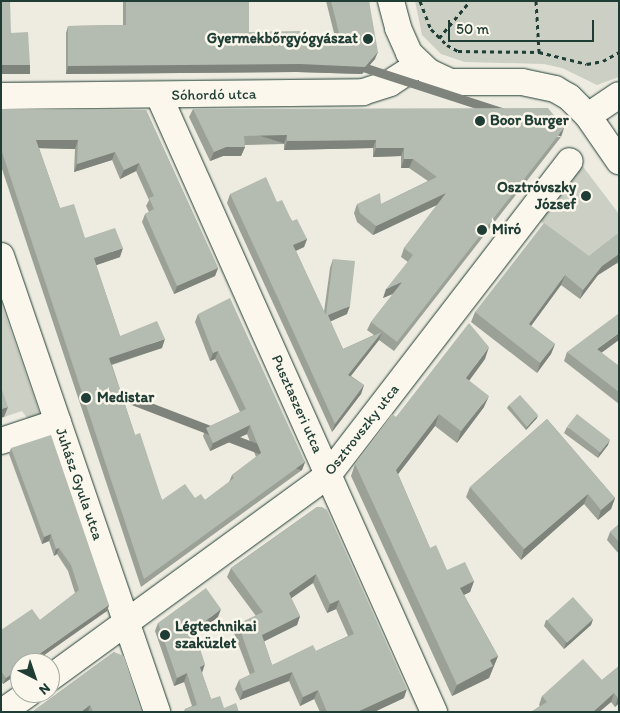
<!DOCTYPE html>
<html>
<head>
<meta charset="utf-8">
<style>
	body { margin:0 }
	#map { position:relative; width:620px; height:713px; overflow:hidden; background:#eeece1; font-family:Itim,sans-serif }
	div>[style] { position:absolute }
	[style*='--x'] { left:calc(var(--x)*1px); top:calc(var(--y)*1px); width:calc(var(--w)*1px); rotate:calc(var(--a)*1deg) }
	.green>* { inset:0; background:#cbcfc4 }
	.path>* { height:3px; margin-top:-1.5px; transform-origin:0; background:repeating-linear-gradient(90deg,#1f3d34 0 4px,transparent 0 8px) }
	.roads { filter:drop-shadow(0 0 1px #1f3d34) drop-shadow(0 0 1px #1f3d34) }
	.minor>* { height:26px; margin:-13px; padding:0 13px; transform-origin:13px; border-radius:13px; background:#fbf7ec }
	.wall>* { inset:0; background:#9ba197 }
	.shaded-wall>* { inset:0; background:#7e837b; transform-origin:0 0 }
	.building>* { inset:0; background:#b4bbb0; transform-origin:0 0 }
	.dots>* { width:14px; height:14px; translate:-50% -50%; box-sizing:border-box; border:2px solid #fbf7ec; border-radius:50% }
	span { translate:-50% -50%; white-space:nowrap; text-align:center; line-height:1.15; -webkit-text-stroke:5px #fbf7ec; paint-order:stroke }
	.poi-label { font-size:15px; color:#1f3d34; font-weight:700 }
	.right { translate:-100% -50%; text-align:right }
	.left { translate:0 -50%; text-align:left }
	.street-label { font-size:15px; color:#1f3d34 }
	.frame { position:absolute; inset:0; border:2px solid #1f3d34; pointer-events:none }
	.north { position:absolute; left:10px; top:653px; width:50px; height:50px; box-sizing:border-box; background:#fbf7ec; border:1px solid #a3ada2; border-radius:50%; rotate:139deg; font-size:14px; font-weight:700; line-height:20px; text-align:center; color:#1f3d34 }
	.north::after { content:''; display:block; margin:auto; width:18px; height:22px; background:#1f3d34; clip-path:polygon(50% 0,100% 100%,50% 72%,0 100%) }
	.scale { position:absolute; left:448px; top:20px; width:146px; height:22px; box-sizing:border-box; border:2px solid #1f3d34; border-top:0; padding-left:6px; font-size:15px; line-height:18px; white-space:nowrap; color:#1f3d34; -webkit-text-stroke:4px #fbf7ec; paint-order:stroke }
</style>
</head>
<body>
<div id="map">
	<div class="green">
		<div style="clip-path:polygon(415px 1px,619px 1px,619px 77px,597px 85px,562px 68px,544px 64px,465px 62px,441px 54px,422px 35px)"></div>
		<div style="clip-path:polygon(581px 164px,619px 214px,619px 234px,587px 257px,536px 218px)"></div>
		<div style="clip-path:polygon(1px 303px,41px 418px,28px 419px,22px 411px,4px 417px,1px 408px)"></div>
	</div>
	<div class="path">
		<div style="--x:420;--y:1;--w:30;--a:69"></div>
		<div style="--x:431;--y:29;--w:23;--a:45"></div>
		<div style="--x:447;--y:45;--w:13;--a:29"></div>
		<div style="--x:458;--y:51;--w:81;--a:0.7"></div>
		<div style="--x:539;--y:52;--w:49;--a:14"></div>
		<div style="--x:587;--y:64;--w:16;--a:-11"></div>
		<div style="--x:603;--y:61;--w:18;--a:-29"></div>
		<div style="--x:536;--y:1;--w:51;--a:86.6"></div>
		<div style="--x:439;--y:38;--w:48;--a:-50"></div>
	</div>
	<div class="roads">
		<div class="minor">
			<div style="--x:391;--y:1;--w:28;--a:75"></div>
			<div style="--x:398;--y:28;--w:27;--a:66"></div>
			<div style="--x:409;--y:53;--w:28;--a:44"></div>
			<div style="--x:429;--y:72;--w:23;--a:25"></div>
			<div style="--x:450;--y:82;--w:72;--a:0"></div>
			<div style="--x:522;--y:82;--w:34;--a:12"></div>
			<div style="--x:555;--y:89;--w:16;--a:30"></div>
			<div style="--x:569;--y:97;--w:27;--a:45"></div>
			<div style="--x:588;--y:116;--w:55;--a:55.4"></div>
			<div style="--x:1;--y:96;--w:362;--a:-0.6"></div>
			<div style="--x:363;--y:92;--w:28;--a:-18"></div>
			<div style="--x:390;--y:83;--w:35;--a:-33"></div>
			<div style="--x:159;--y:96;--w:675;--a:65.94"></div>
			<div style="--x:588;--y:116;--w:37;--a:-34"></div>
			<div style="--x:1;--y:256;--w:482;--a:71.1"></div>
			<div style="--x:1;--y:441;--w:60;--a:-18.4"></div>
			<div style="--x:50;--y:678;--w:344;--a:-36.1"></div>
			<div style="--x:328;--y:475;--w:396;--a:-52.4"></div>
			<div style="--x:2;--y:712;--w:33;--a:-35"></div>
		</div>
	</div>
	<div class="wall">
		<div style="clip-path:polygon(123px 1px,249px 1px,249px 32px,300px 36px,335px 37px,326px 1px,369px 1px,375px 59px,362px 74px,297px 72px,66px 74px,66px 33px,68px 26px,123px 25px)"></div>
		<div style="clip-path:polygon(1px 109px,146px 110px,218px 268px,215px 276px,174px 294px,142px 222px,145px 214px,149px 212px,146px 206px,149px 200px,136px 171px,120px 179px,112px 160px,74px 172px,75px 149px,39px 148px,60px 208px,85px 238px,120px 257px,96px 265px,120px 336px,162px 348px,112px 365px,135px 435px,162px 500px,195px 498px,205px 500px,229px 482px,232px 475px,256px 457px,247px 434px,210px 451px,203px 436px,206px 428px,240px 412px,215px 359px,210px 361px,195px 322px,198px 314px,305px 462px,302px 470px,141px 587px,1px 166px)"></div>
		<div style="clip-path:polygon(193px 109px,561px 137px,394px 351px,379px 340px,351px 376px,364px 385px,361px 394px,332px 432px,290px 340px,227px 203px,230px 194px,277px 202px,307px 239px,304px 247px,296px 251px,324px 312px,330px 268px,333px 259px,347px 314px,330px 321px,343px 349px,374px 335px,367px 330px,371px 322px,393px 294px,383px 298px,408px 262px,401px 257px,404px 248px,437px 205px,373px 235px,357px 222px,354px 213px,357px 204px,381px 204px,428px 181px,409px 168px,401px 168px,401px 156px,373px 157px,373px 148px,284px 150px,284px 144px,245px 145px,245px 147px,241px 156px,223px 156px,210px 161px,189px 117px)"></div>
		<div style="clip-path:polygon(619px 233px,619px 265px,617px 263px,598px 275px,580px 299px,561px 285px,531px 326px,555px 344px,551px 354px,537px 373px,471px 322px,475px 312px,589px 256px)"></div>
		<div style="clip-path:polygon(567px 352px,601px 353px,619px 366px,619px 404px,564px 361px)"></div>
		<div style="clip-path:polygon(485px 359px,469px 381px,484px 407px,457px 443px,435px 426px,398px 474px,430px 548px,447px 570px,474px 581px,470px 592px,464px 595px,498px 656px,489px 678px,452px 696px,351px 476px,355px 464px,396px 417px)"></div>
		<div style="clip-path:polygon(509px 405px,537px 418px,526px 430px,507px 408px)"></div>
		<div style="clip-path:polygon(547px 419px,615px 498px,611px 509px,598px 520px,584px 504px,521px 560px,466px 497px,470px 487px)"></div>
		<div style="clip-path:polygon(567px 427px,608px 445px,598px 458px,564px 433px)"></div>
		<div style="clip-path:polygon(11px 448px,109px 605px,107px 611px,20px 663px,20px 672px,3px 684px,1px 681px,1px 630px,40px 620px,75px 593px,68px 571px,57px 554px,54px 556px,49px 541px,42px 544px,9px 454px)"></div>
		<div style="clip-path:polygon(evenodd,317px 507px,404px 698px,374px 712px,320px 712px,314px 699px,300px 706px,289px 681px,240px 700px,235px 689px,239px 680px,250px 675px,234px 633px,238px 624px,256px 616px,227px 577px,231px 568px,317px 507px,313px 583px,327px 613px,336px 609px,348px 636px,316px 651px,272px 665px,264px 641px,297px 625px,300px 616px,291px 598px,313px 583px)"></div>
		<div style="clip-path:polygon(619px 524px,619px 554px,607px 540px,610px 532px)"></div>
		<div style="clip-path:polygon(218px 617px,195px 635px,202px 673px,211px 699px,224px 708px,239px 712px,184px 712px,185px 709px,192px 706px,184px 682px,174px 686px,155px 631px,158px 623px)"></div>
		<div style="clip-path:polygon(593px 619px,591px 625px,564px 649px,544px 626px,546px 620px)"></div>
		<div style="clip-path:polygon(114px 652px,142px 712px,32px 712px)"></div>
		<div style="clip-path:polygon(619px 666px,619px 703px,615px 707px,611px 702px,599px 712px,531px 712px,540px 706px,539px 705px,542px 696px,602px 680px)"></div>
	</div>
	<div class="shaded-wall">
		<div style="clip-path:polygon(378px 52px,375px 59px,362px 74px,297px 72px,66px 74px,68px 66px)"></div>
		<div style="left:1px;top:65px;width:29px;height:9px"></div>
		<div style="left:564px;top:128px;width:9px;height:271px;rotate:108deg"></div>
		<div style="left:287px;top:135px;width:9px;height:43px;rotate:108deg"></div>
		<div style="clip-path:polygon(36px 140px,78px 140px,75px 149px,33px 148px)"></div>
		<div style="clip-path:polygon(376px 140px,373px 148px,284px 150px,287px 141px)"></div>
		<div style="clip-path:polygon(226px 147px,245px 147px,241px 156px,223px 156px,210px 161px,214px 152px)"></div>
		<div style="clip-path:polygon(376px 148px,404px 148px,401px 156px,373px 157px)"></div>
		<div style="clip-path:polygon(115px 152px,112px 160px,74px 172px,77px 164px)"></div>
		<div style="clip-path:polygon(404px 159px,413px 159px,409px 168px,401px 168px)"></div>
		<div style="clip-path:polygon(139px 163px,136px 171px,120px 179px,124px 170px)"></div>
		<div style="clip-path:polygon(446px 193px,443px 202px,373px 235px,376px 226px)"></div>
		<div style="clip-path:polygon(307px 239px,304px 247px,290px 253px,293px 245px)"></div>
		<div style="clip-path:polygon(123px 248px,120px 257px,91px 267px,94px 258px)"></div>
		<div style="clip-path:polygon(619px 254px,619px 257px,617px 263px,598px 275px,580px 299px,583px 290px,602px 266px)"></div>
		<div style="clip-path:polygon(218px 268px,215px 276px,174px 294px,177px 286px)"></div>
		<div style="clip-path:polygon(565px 275px,561px 285px,525px 334px,529px 324px)"></div>
		<div style="clip-path:polygon(402px 282px,399px 291px,383px 298px,386px 289px)"></div>
		<div style="clip-path:polygon(350px 306px,347px 314px,325px 324px,328px 315px)"></div>
		<div style="clip-path:polygon(382px 332px,379px 340px,345px 383px,348px 375px)"></div>
		<div style="clip-path:polygon(619px 333px,619px 340px,593px 359px,597px 349px)"></div>
		<div style="clip-path:polygon(165px 339px,162px 348px,106px 366px,109px 358px)"></div>
		<div style="clip-path:polygon(555px 344px,551px 354px,537px 373px,540px 363px)"></div>
		<div style="clip-path:polygon(489px 347px,485px 359px,462px 390px,466px 378px)"></div>
		<div style="clip-path:polygon(218px 351px,215px 359px,210px 361px,213px 353px)"></div>
		<div style="clip-path:polygon(364px 385px,361px 394px,332px 432px,335px 424px)"></div>
		<div style="clip-path:polygon(489px 396px,484px 407px,457px 443px,461px 431px)"></div>
		<div style="clip-path:polygon(8px 407px,4px 417px,1px 418px,1px 409px)"></div>
		<div style="clip-path:polygon(439px 414px,435px 426px,392px 482px,396px 470px)"></div>
		<div style="clip-path:polygon(538px 415px,537px 418px,526px 430px,527px 427px)"></div>
		<div style="clip-path:polygon(250px 425px,247px 434px,210px 451px,213px 443px)"></div>
		<div style="clip-path:polygon(610px 440px,608px 445px,598px 458px,600px 452px)"></div>
		<div style="left:305px;top:462px;width:9px;height:199px;rotate:111deg"></div>
		<div style="clip-path:polygon(588px 494px,584px 504px,521px 560px,524px 549px)"></div>
		<div style="clip-path:polygon(615px 498px,611px 509px,598px 520px,601px 510px)"></div>
		<div style="clip-path:polygon(51px 534px,49px 541px,42px 544px,44px 537px)"></div>
		<div style="clip-path:polygon(59px 548px,57px 554px,54px 556px,56px 549px)"></div>
		<div style="clip-path:polygon(316px 574px,313px 583px,286px 602px,289px 593px)"></div>
		<div style="clip-path:polygon(474px 581px,470px 592px,455px 599px,460px 588px)"></div>
		<div style="clip-path:polygon(339px 600px,336px 609px,327px 613px,330px 604px)"></div>
		<div style="clip-path:polygon(109px 605px,107px 611px,33px 663px,26px 663px)"></div>
		<div style="clip-path:polygon(221px 609px,218px 617px,191px 638px,194px 630px)"></div>
		<div style="clip-path:polygon(300px 616px,297px 625px,259px 644px,262px 635px)"></div>
		<div style="clip-path:polygon(593px 619px,591px 625px,564px 649px,566px 643px)"></div>
		<div style="clip-path:polygon(498px 656px,489px 678px,452px 696px,457px 685px,490px 660px)"></div>
		<div style="clip-path:polygon(205px 664px,202px 673px,197px 675px,200px 667px)"></div>
		<div style="clip-path:polygon(20px 668px,20px 672px,3px 684px,6px 678px)"></div>
		<div style="clip-path:polygon(292px 672px,289px 681px,240px 700px,243px 691px)"></div>
		<div style="clip-path:polygon(187px 673px,184px 682px,174px 686px,177px 678px)"></div>
		<div style="clip-path:polygon(407px 689px,404px 698px,374px 712px,357px 712px)"></div>
		<div style="clip-path:polygon(318px 690px,314px 699px,300px 706px,303px 697px)"></div>
		<div style="clip-path:polygon(614px 693px,611px 702px,599px 712px,593px 712px)"></div>
		<div style="clip-path:polygon(618px 698px,619px 698px,619px 703px,615px 707px)"></div>
		<div style="clip-path:polygon(90px 705px,88px 712px,81px 712px)"></div>
	</div>
	<div class="building">
		<div style="clip-path:polygon(1px 1px,10px 1px,11px 33px,28px 32px,30px 65px,1px 65px)"></div>
		<div style="clip-path:polygon(126px 1px,249px 1px,249px 32px,300px 31px,300px 36px,340px 37px,331px 1px,369px 1px,378px 52px,365px 67px,300px 64px,68px 66px,68px 26px,126px 25px)"></div>
		<div style="clip-path:polygon(548px 108px,564px 128px,397px 342px,371px 322px,402px 282px,386px 289px,413px 255px,404px 248px,446px 193px,376px 226px,360px 213px,357px 204px,380px 193px,381px 204px,437px 177px,413px 159px,404px 159px,404px 148px,376px 148px,376px 140px,287px 141px,287px 135px,244px 136px,245px 147px,226px 147px,214px 152px,193px 109px)"></div>
		<div style="clip-path:polygon(1px 109px,146px 110px,218px 268px,177px 286px,145px 214px,154px 209px,149px 198px,154px 196px,139px 163px,124px 170px,115px 152px,77px 164px,78px 140px,36px 140px,60px 208px,74px 204px,85px 238px,115px 228px,123px 248px,94px 258px,120px 336px,157px 321px,165px 339px,109px 358px,135px 435px,140px 433px,162px 500px,185px 484px,195px 498px,201px 494px,205px 500px,234px 478px,232px 475px,261px 453px,250px 425px,213px 443px,206px 428px,246px 409px,218px 351px,213px 353px,198px 314px,230px 298px,305px 462px,144px 579px,1px 149px)"></div>
		<div style="clip-path:polygon(266px 177px,277px 202px,282px 200px,292px 221px,297px 219px,307px 239px,293px 245px,326px 315px,333px 259px,355px 261px,350px 306px,328px 315px,343px 349px,382px 332px,348px 375px,364px 385px,335px 424px,293px 331px,230px 194px)"></div>
		<div style="clip-path:polygon(544px 223px,589px 256px,619px 233px,619px 254px,602px 266px,583px 290px,565px 275px,529px 324px,555px 344px,540px 363px,475px 312px)"></div>
		<div style="clip-path:polygon(618px 314px,619px 315px,619px 333px,597px 349px,619px 366px,619px 392px,567px 352px)"></div>
		<div style="clip-path:polygon(469px 323px,489px 347px,466px 378px,489px 396px,461px 431px,439px 414px,396px 470px,430px 548px,436px 545px,447px 570px,465px 562px,474px 581px,460px 588px,498px 656px,490px 660px,493px 666px,457px 685px,355px 464px,392px 414px,396px 417px)"></div>
		<div style="clip-path:polygon(1px 387px,8px 407px,1px 409px)"></div>
		<div style="clip-path:polygon(520px 395px,538px 415px,527px 427px,509px 405px)"></div>
		<div style="left:577px;top:414px;width:42px;height:16px;rotate:38deg"></div>
		<div style="clip-path:polygon(547px 419px,615px 498px,601px 510px,588px 494px,524px 549px,470px 487px)"></div>
		<div style="clip-path:polygon(51px 435px,109px 605px,26px 663px,20px 663px,20px 668px,6px 678px,1px 671px,1px 630px,32px 609px,40px 620px,79px 590px,71px 565px,59px 548px,56px 549px,51px 534px,44px 537px,11px 448px)"></div>
		<div style="clip-path:polygon(evenodd,317px 507px,322px 507px,327px 510px,407px 689px,357px 712px,327px 712px,318px 690px,303px 697px,292px 672px,243px 691px,239px 680px,255px 672px,238px 624px,263px 612px,231px 568px,317px 507px,316px 574px,330px 604px,339px 600px,354px 634px,316px 651px,313px 645px,272px 665px,262px 635px,300px 616px,289px 593px,316px 574px)"></div>
		<div style="clip-path:polygon(619px 524px,619px 542px,610px 532px)"></div>
		<div style="clip-path:polygon(206px 588px,221px 609px,194px 630px,205px 664px,200px 667px,211px 699px,220px 696px,224px 708px,236px 703px,239px 712px,186px 712px,185px 709px,197px 705px,187px 673px,177px 678px,158px 623px)"></div>
		<div style="left:573px;top:597px;width:30px;height:35px;rotate:48deg"></div>
		<div style="clip-path:polygon(114px 652px,124px 656px,142px 712px,93px 712px,90px 705px,81px 712px,32px 712px)"></div>
		<div style="clip-path:polygon(583px 659px,602px 680px,619px 666px,619px 698px,618px 698px,614px 693px,593px 712px,531px 712px,547px 702px,542px 696px)"></div>
	</div>
	<div class="dots">
		<div style="left:368px;top:39px;background:#1f3d34"></div>
		<div style="left:480px;top:121px;background:#1f3d34"></div>
		<div style="left:586px;top:196px;background:#1f3d34"></div>
		<div style="left:482px;top:230px;background:#1f3d34"></div>
		<div style="left:86px;top:398px;background:#1f3d34"></div>
		<div style="left:165px;top:635px;background:#1f3d34"></div>
	</div>
	<div class="poi-label">
		<span class="right" style="left:358px;top:39px">Gyermekbőrgyógyászat</span>
		<span class="left" style="left:490px;top:121px">Boor Burger</span>
		<span class="right" style="left:576px;top:196px">Osztróvszky<br>József</span>
		<span class="left" style="left:492px;top:230px">Miró</span>
		<span class="left" style="left:97px;top:398px">Medistar</span>
		<span class="left" style="left:175px;top:635px">Légtechnikai<br>szaküzlet</span>
	</div>
	<div class="street-label">
		<span style="left:214px;top:95px;rotate:-1deg">Sóhordó utca</span>
		<span style="left:297px;top:404px;rotate:66deg">Pusztaszeri utca</span>
		<span style="left:362px;top:430px;rotate:-52deg">Osztrovszky utca</span>
		<span style="left:79px;top:484px;rotate:71deg">Juhász Gyula utca</span>
	</div>
	<div class="frame"></div>
	<div class="north">N</div>
	<div class="scale">50 m</div>
</div>
</body>
</html>
